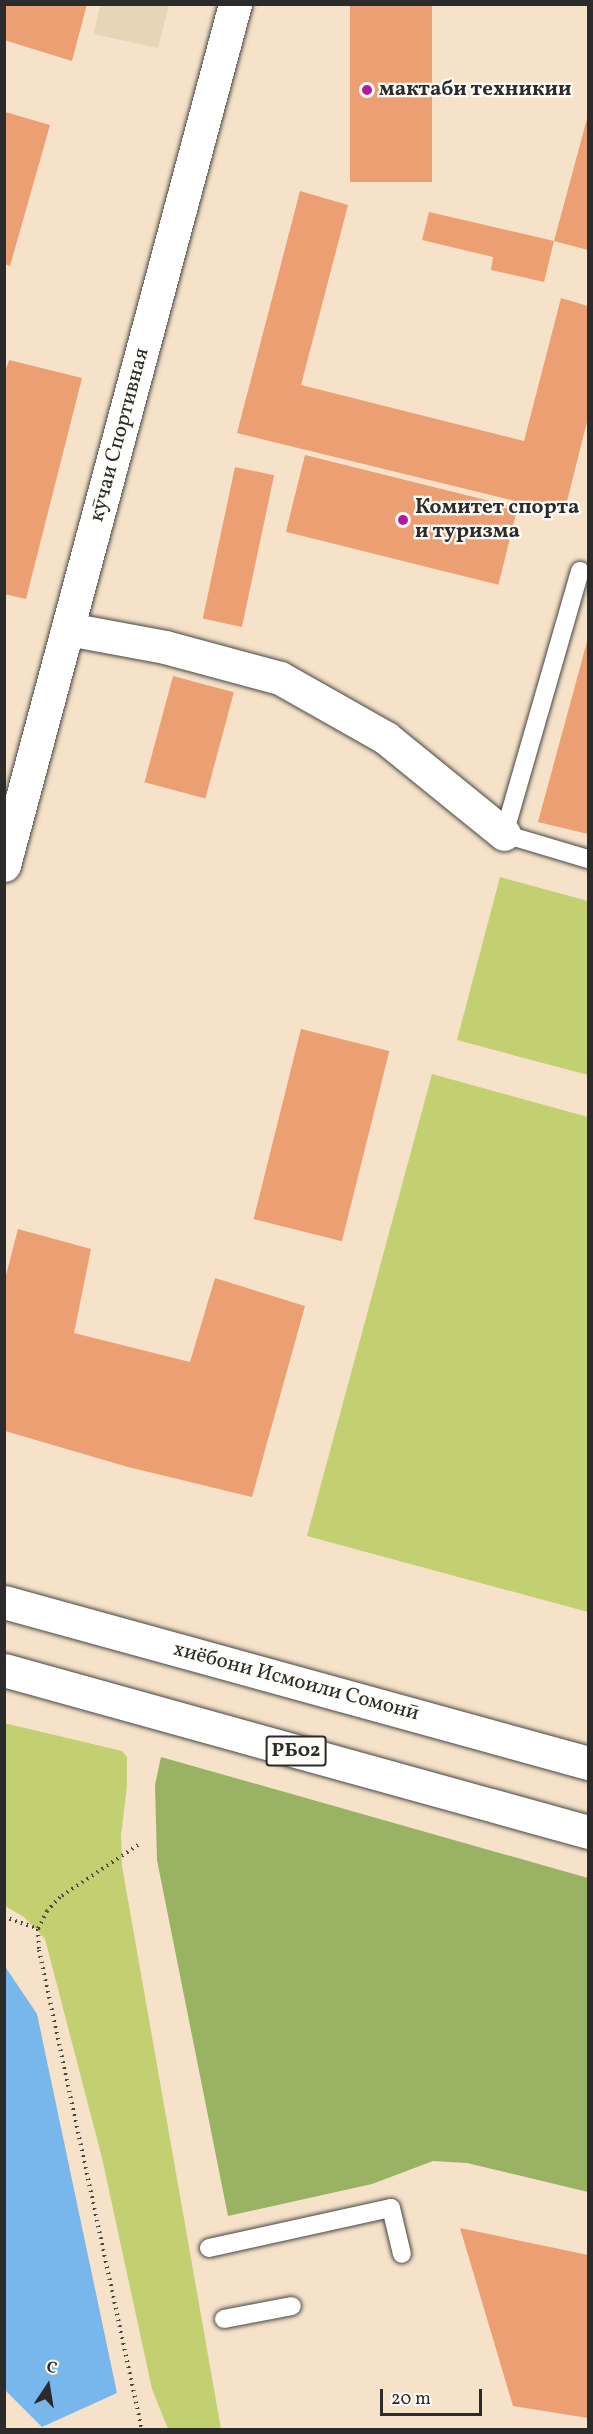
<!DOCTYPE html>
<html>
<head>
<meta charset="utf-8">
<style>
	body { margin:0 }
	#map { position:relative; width:593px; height:2434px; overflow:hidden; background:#f5e2c9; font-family:Vollkorn,serif }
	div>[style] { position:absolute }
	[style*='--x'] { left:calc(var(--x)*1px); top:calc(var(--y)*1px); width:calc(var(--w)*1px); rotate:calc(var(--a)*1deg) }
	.built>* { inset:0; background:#e6d5b7 }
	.green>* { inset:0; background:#c2d072 }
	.forest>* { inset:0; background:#99b264 }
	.water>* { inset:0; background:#77b7eb }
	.building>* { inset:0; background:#ec9f73; transform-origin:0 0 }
	.path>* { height:4px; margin-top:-2px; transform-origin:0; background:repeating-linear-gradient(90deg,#494643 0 1.5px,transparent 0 6px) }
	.roads { filter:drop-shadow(0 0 2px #494643) drop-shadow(0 0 2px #494643) }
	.service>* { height:18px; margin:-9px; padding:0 9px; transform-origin:9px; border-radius:9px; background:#fff }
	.minor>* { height:33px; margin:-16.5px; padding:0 16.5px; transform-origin:16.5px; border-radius:16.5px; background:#fff }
	.trunk>* { height:33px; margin:-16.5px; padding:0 16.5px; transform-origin:16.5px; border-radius:16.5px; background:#fff }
	.dots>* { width:16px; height:16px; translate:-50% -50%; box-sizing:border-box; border:3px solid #fdfcf7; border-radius:50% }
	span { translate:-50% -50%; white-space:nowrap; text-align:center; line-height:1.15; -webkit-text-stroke:4.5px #fdfcf7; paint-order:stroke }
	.shield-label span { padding:2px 4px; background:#fdfcf7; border:2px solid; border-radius:4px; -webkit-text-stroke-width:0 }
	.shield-label { font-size:20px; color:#2b2b2b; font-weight:700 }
	.poi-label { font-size:21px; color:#2b2b2b; font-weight:700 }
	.left { translate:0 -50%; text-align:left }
	.street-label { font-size:21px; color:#2b2b2b }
	.frame { position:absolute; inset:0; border:6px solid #2b2b2b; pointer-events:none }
	.north { position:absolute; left:18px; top:2356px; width:60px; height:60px; -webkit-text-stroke:4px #fdfcf7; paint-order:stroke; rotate:12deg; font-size:16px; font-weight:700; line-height:24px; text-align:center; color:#2b2b2b }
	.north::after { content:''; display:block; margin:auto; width:21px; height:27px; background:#2b2b2b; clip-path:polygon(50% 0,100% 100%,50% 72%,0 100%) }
	.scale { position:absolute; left:380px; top:2389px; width:102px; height:27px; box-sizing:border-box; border:3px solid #2b2b2b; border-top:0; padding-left:8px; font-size:18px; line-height:21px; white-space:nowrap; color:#2b2b2b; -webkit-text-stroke:4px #fdfcf7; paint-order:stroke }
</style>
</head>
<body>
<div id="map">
	<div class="built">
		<div style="clip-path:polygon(100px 5px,169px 5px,158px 48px,94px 34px)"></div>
	</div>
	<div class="green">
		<div style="clip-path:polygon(500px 877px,588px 901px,588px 1075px,457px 1040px)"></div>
		<div style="clip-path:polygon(432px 1074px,588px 1117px,588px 1612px,307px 1536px)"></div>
		<div style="clip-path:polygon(4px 1723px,122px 1751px,127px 1757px,127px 1786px,121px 1836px,122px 1866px,221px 2429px,168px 2429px,152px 2389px,102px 2158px,45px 1939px,24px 1917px,5px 1906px)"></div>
	</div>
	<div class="forest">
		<div style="clip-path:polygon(161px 1757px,588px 1878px,588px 2192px,467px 2163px,433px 2161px,372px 2184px,228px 2216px,157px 1860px,155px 1785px)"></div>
	</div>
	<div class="water">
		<div style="clip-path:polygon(4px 1965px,37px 2014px,117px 2393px,42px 2427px,5px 2390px)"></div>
	</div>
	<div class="building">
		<div style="clip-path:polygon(4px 4px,87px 4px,72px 61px,4px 40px)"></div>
		<div style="left:350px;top:4px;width:82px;height:178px"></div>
		<div style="clip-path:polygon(5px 112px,50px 125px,10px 266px,5px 264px)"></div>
		<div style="clip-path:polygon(588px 115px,588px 250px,554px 241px,544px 282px,491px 270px,493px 257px,422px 240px,429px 212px,554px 241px)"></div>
		<div style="clip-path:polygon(300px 191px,348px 205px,301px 385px,524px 441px,561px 298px,588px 306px,588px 418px,564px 513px,237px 433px)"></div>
		<div style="clip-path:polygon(9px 360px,82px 378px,26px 599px,4px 594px,4px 376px)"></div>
		<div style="left:305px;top:455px;width:219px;height:79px;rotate:14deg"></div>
		<div style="left:235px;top:467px;width:40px;height:155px;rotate:12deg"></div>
		<div style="clip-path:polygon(588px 638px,588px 834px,538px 822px)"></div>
		<div style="left:173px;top:676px;width:63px;height:110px;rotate:15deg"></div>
		<div style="left:301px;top:1029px;width:91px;height:196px;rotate:14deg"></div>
		<div style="clip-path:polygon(18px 1229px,91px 1249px,74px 1333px,190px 1362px,215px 1278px,305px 1306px,252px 1497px,128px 1467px,5px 1431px,5px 1279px)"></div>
		<div style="clip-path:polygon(460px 2228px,588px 2255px,588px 2418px,513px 2406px)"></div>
	</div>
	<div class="path">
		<div style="--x:138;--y:1845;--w:94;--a:146.3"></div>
		<div style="--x:60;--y:1897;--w:19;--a:133"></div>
		<div style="--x:47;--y:1911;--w:20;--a:117"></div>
		<div style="--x:38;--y:1929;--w:21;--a:87"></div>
		<div style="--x:39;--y:1950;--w:491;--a:77.9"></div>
		<div style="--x:4;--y:1917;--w:36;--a:19"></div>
	</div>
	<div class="roads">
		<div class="service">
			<div style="--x:580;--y:571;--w:274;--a:106.1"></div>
			<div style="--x:504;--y:834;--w:88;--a:16.6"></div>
			<div style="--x:209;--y:2248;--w:186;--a:-12.4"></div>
			<div style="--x:391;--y:2208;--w:47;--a:76.6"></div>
			<div style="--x:224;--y:2319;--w:69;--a:-10.8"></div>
		</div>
		<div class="minor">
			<div style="--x:68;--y:629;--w:99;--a:10.5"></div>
			<div style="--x:165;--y:647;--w:119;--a:15.1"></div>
			<div style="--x:280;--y:678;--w:122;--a:29.5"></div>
			<div style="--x:386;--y:738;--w:152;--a:39.1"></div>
			<div style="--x:4;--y:865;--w:891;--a:-74.98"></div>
		</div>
		<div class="trunk">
			<div style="--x:4;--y:1602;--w:606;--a:15.41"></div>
			<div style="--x:4;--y:1670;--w:606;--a:15.5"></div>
		</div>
	</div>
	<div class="dots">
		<div style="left:367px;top:90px;background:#b5179e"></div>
		<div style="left:403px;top:520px;background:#b5179e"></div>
	</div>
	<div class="shield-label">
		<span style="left:296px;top:1751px">РБ02</span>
	</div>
	<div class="poi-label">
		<span class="left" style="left:379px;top:90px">мактаби техникии</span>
		<span class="left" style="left:415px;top:520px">Комитет спорта<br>и туризма</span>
	</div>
	<div class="street-label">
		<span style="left:120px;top:435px;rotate:-75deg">кӯчаи Спортивная</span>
		<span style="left:296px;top:1682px;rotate:15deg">хиёбони Исмоили Сомонӣ</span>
	</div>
	<div class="frame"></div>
	<div class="north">С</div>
	<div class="scale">20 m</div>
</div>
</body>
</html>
